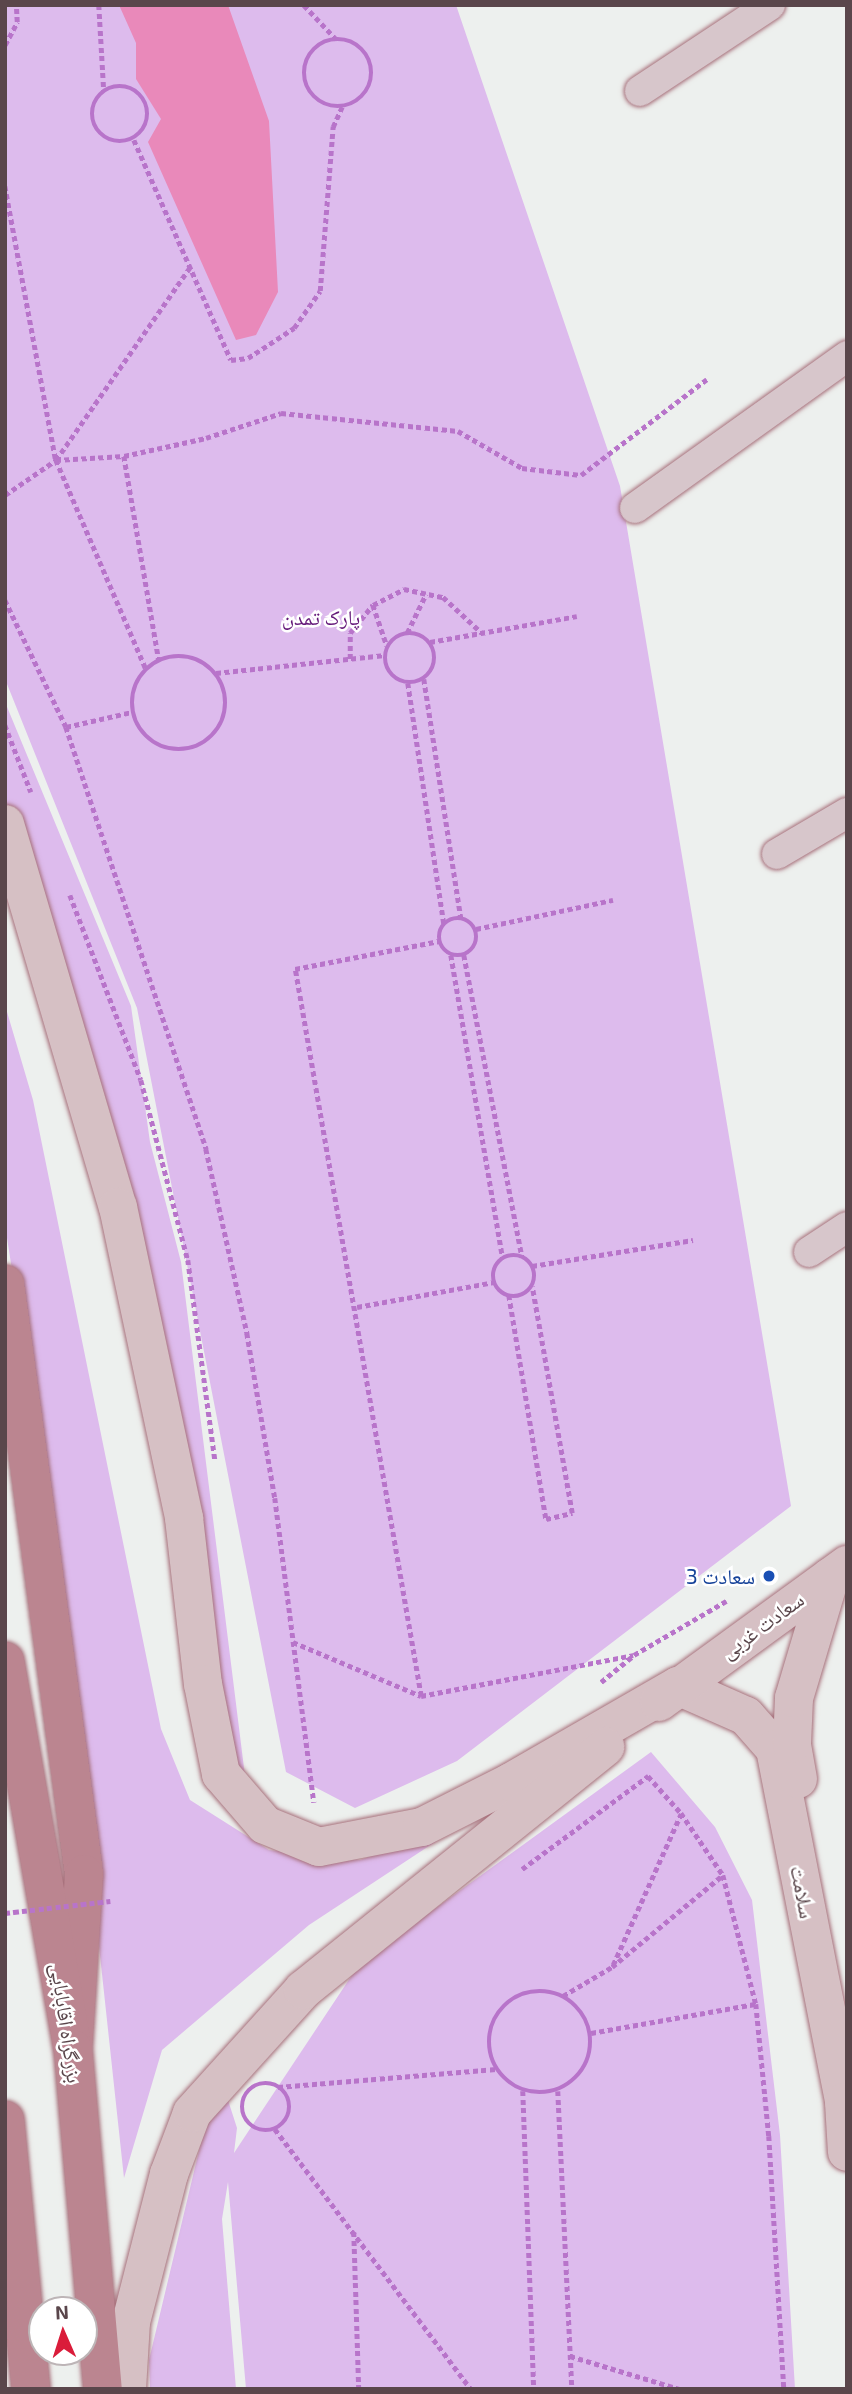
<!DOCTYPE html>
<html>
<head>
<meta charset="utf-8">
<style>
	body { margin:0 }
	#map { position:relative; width:852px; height:2394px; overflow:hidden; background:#edf0ee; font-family:"Exo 2","Noto Naskh Arabic",sans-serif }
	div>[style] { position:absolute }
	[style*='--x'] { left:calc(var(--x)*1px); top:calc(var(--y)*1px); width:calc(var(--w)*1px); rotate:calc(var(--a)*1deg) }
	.green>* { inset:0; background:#ddbbed }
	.water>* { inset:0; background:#e989ba }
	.path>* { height:4.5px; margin-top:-2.25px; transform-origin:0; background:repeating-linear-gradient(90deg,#b874ca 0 5px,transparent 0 8.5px) }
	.path>.ring { margin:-2.25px; padding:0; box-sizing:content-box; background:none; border:4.5px solid #b874ca; border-radius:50% }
	.roads { filter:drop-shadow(0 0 2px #a7707b) drop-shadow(0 0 2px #a7707b) }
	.street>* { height:30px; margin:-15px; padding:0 15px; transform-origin:15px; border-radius:15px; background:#d7c6cb }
	.secondary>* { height:38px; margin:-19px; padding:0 19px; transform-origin:19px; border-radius:19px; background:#d6c0c4 }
	.highway>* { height:38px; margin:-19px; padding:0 19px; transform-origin:19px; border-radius:19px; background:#bb8590 }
	.path-bridge>* { height:4.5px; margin-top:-2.25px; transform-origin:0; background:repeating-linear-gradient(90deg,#b874ca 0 5px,transparent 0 8.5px) }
	.dots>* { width:19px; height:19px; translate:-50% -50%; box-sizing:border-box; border:4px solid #fff; border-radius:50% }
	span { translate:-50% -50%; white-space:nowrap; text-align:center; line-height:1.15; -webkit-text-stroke:5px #fff; paint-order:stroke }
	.park-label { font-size:21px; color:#641879 }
	.transit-label { font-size:21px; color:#164399 }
	.right { translate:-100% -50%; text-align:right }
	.street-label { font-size:21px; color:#5a464b }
	.frame { position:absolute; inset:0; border:7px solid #5a464b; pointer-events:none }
	.north { position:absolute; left:28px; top:2296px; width:70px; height:70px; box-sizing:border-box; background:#fff; border:2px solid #bdb5b7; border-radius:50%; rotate:357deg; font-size:19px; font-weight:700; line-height:28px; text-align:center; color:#5a464b }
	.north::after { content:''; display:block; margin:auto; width:24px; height:32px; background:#da1c3a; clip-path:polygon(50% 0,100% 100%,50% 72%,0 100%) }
</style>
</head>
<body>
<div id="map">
	<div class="green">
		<div style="clip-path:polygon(5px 5px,456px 5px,620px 486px,791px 1506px,457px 1761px,355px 1808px,286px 1772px,137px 1008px,5px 679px)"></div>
		<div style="clip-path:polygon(5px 702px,131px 1006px,150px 1142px,181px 1262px,246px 1784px,218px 1727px,168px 1401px,5px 816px)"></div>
		<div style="clip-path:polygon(5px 1005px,33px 1100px,161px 1729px,190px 1800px,269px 1850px,360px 1860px,467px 1821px,309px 1925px,162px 2050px,124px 2178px,58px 1566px,5px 1225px)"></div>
		<div style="clip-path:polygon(651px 1752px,715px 1827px,752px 1900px,780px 2135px,795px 2389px,246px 2389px,228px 2182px,222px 2219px,236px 2389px,150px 2389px,149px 2360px,207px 2117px,227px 2097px,237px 2128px,234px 2153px,360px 1963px)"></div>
	</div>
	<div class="water">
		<div style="clip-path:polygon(119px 5px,228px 5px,269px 121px,278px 292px,256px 335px,236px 340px,148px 142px,161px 119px,136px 79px,136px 43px)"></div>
	</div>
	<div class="path">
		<div style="--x:99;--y:5;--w:86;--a:86.7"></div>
		<div style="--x:304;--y:5;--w:47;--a:46.7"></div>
		<div class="ring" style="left:304px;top:39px;width:63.5px;height:63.5px"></div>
		<div style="--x:5;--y:45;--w:26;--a:-62"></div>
		<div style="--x:17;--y:22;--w:17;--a:-93"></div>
		<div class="ring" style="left:92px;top:86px;width:51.5px;height:51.5px"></div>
		<div style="--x:134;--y:140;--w:240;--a:66.2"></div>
		<div style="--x:231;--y:360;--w:17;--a:-7"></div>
		<div style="--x:248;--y:358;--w:55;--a:-33.1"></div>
		<div style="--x:294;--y:328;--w:45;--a:-54.9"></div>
		<div style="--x:320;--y:291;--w:165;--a:-85.5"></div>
		<div style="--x:333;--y:127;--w:22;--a:-66"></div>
		<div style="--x:5;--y:186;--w:279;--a:79.5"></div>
		<div style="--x:56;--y:460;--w:228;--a:66.7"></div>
		<div style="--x:124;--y:456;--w:207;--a:80.3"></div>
		<div style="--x:56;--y:460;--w:68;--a:-3.4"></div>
		<div style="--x:124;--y:456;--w:84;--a:-12.4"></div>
		<div style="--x:206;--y:438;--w:79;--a:-18.4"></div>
		<div style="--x:281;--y:413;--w:178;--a:5.8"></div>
		<div style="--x:458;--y:431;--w:74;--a:30"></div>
		<div style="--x:522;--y:468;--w:59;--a:6.8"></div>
		<div style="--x:581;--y:475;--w:158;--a:-37.3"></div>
		<div style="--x:5;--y:495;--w:62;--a:-34.5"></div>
		<div style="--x:56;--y:460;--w:235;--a:-55.2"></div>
		<div style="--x:5;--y:600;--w:141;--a:64.3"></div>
		<div style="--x:66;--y:727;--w:445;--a:71.6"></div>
		<div style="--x:206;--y:1149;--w:189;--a:77.4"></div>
		<div style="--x:247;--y:1333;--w:167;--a:80.4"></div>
		<div style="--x:275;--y:1498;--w:307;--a:82.7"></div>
		<div style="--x:373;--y:605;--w:43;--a:71.1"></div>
		<div class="ring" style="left:385px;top:633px;width:45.5px;height:45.5px"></div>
		<div style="--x:407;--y:633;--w:43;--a:-64"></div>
		<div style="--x:430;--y:642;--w:149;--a:-10"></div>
		<div class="ring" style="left:132px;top:656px;width:89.5px;height:89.5px"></div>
		<div style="--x:350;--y:659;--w:26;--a:-90"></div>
		<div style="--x:350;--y:633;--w:36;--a:-51"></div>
		<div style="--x:373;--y:605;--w:35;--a:-27"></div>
		<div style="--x:404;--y:589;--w:40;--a:12"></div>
		<div style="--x:443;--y:597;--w:53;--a:42.7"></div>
		<div style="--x:216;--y:673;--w:170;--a:-6.1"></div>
		<div style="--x:424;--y:679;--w:242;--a:81.2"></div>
		<div style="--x:408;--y:683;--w:244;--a:81.5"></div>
		<div style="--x:5;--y:725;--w:72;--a:68.8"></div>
		<div style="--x:66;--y:727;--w:68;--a:-12.8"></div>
		<div style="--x:70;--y:895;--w:198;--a:69"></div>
		<div style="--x:141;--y:1080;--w:186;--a:75.4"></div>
		<div style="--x:188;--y:1260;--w:203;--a:82.3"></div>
		<div class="ring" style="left:439px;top:918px;width:33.5px;height:33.5px"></div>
		<div style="--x:476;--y:929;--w:140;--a:-12"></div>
		<div style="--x:451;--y:955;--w:307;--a:80.3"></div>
		<div style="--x:464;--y:955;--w:308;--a:79.1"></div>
		<div class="ring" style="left:493px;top:1255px;width:37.5px;height:37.5px"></div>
		<div style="--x:532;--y:1266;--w:163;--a:-9.2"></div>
		<div style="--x:509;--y:1295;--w:227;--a:80.6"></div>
		<div style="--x:546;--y:1519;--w:27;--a:-13"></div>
		<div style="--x:572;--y:1513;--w:230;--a:-100"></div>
		<div style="--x:357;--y:1307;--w:139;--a:-10.3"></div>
		<div style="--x:293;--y:1642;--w:139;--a:22.9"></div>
		<div style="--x:421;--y:1696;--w:216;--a:-10.9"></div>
		<div style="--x:601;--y:1682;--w:43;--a:-39.3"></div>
		<div style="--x:634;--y:1655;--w:107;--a:-30.4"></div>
		<div style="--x:421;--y:1696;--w:738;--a:-99.83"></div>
		<div style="--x:295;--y:969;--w:147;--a:-11"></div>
		<div style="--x:522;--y:1869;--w:157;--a:-36.4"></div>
		<div style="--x:648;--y:1776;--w:50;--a:48.3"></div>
		<div style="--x:681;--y:1813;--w:75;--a:55.9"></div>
		<div style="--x:723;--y:1875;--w:133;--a:75.7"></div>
		<div style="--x:756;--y:2004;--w:133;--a:84.4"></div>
		<div style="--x:769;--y:2136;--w:253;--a:86.6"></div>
		<div style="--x:613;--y:1965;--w:166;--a:-65.8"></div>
		<div class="ring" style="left:489px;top:1991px;width:97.5px;height:97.5px"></div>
		<div style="--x:563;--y:1996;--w:57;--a:-30.6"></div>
		<div style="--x:612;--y:1967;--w:144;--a:-39.7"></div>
		<div style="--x:591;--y:2033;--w:168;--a:-10"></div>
		<div class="ring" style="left:242px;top:2083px;width:43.5px;height:43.5px"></div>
		<div style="--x:278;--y:2087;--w:219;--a:-4.7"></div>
		<div style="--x:523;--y:2091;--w:298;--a:87.9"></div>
		<div style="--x:558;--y:2091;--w:298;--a:87.3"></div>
		<div style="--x:275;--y:2129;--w:326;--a:53"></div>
		<div style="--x:354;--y:2232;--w:157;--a:88.2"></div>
		<div style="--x:570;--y:2356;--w:114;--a:16.8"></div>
	</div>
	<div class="roads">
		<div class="street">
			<div style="--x:640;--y:91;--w:156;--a:-33.5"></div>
			<div style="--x:635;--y:508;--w:261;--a:-35.6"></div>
			<div style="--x:777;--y:854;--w:81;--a:-30.4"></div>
			<div style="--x:809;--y:1252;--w:45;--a:-33.3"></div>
		</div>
		<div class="secondary">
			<div style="--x:5;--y:824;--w:399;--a:73.6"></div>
			<div style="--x:118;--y:1207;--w:318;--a:78"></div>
			<div style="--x:184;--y:1518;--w:167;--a:83.5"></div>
			<div style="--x:203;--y:1684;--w:92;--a:78.7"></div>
			<div style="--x:221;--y:1774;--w:67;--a:49.2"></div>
			<div style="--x:265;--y:1825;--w:58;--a:22.2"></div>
			<div style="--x:319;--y:1847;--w:105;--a:-11"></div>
			<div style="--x:422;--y:1827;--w:100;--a:-26.8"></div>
			<div style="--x:511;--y:1782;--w:193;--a:-29.9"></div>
			<div style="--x:678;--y:1686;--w:74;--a:23.8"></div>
			<div style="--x:746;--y:1716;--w:44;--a:48.7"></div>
			<div style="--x:775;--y:1749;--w:360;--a:78.9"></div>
			<div style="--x:844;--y:2102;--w:50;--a:86.6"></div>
			<div style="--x:659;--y:1702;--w:233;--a:-36.1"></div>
			<div style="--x:798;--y:1779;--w:36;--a:-100"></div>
			<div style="--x:792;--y:1744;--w:46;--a:-87.5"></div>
			<div style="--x:794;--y:1698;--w:126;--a:-73.4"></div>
			<div style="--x:127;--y:2389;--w:67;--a:-86.6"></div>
			<div style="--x:131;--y:2322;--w:153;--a:-75.6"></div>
			<div style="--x:169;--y:2174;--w:65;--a:-69.3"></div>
			<div style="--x:192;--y:2113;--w:166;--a:-47.9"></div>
			<div style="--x:303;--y:1990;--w:388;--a:-38.8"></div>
		</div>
		<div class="highway">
			<div style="--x:5;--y:1284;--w:595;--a:82.37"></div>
			<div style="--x:84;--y:1874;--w:175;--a:93.6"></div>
			<div style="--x:5;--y:1661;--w:394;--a:80.1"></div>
			<div style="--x:73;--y:2049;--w:341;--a:85"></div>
			<div style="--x:5;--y:2120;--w:270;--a:84.5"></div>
		</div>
	</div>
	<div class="path-bridge">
		<div style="--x:5;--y:1913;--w:106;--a:-6.5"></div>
	</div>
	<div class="dots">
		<div style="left:769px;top:1576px;background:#1a4fb4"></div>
	</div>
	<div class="park-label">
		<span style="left:321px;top:617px">پارک تمدن</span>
	</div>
	<div class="transit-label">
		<span class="right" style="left:755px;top:1576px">سعادت 3</span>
	</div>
	<div class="street-label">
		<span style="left:762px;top:1625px;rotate:-36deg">سعادت غربی</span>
		<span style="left:803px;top:1892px;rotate:79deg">سلامت</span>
		<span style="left:67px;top:2023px;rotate:82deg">بزرگراه اقابابایی</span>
	</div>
	<div class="frame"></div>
	<div class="north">N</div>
</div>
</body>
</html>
